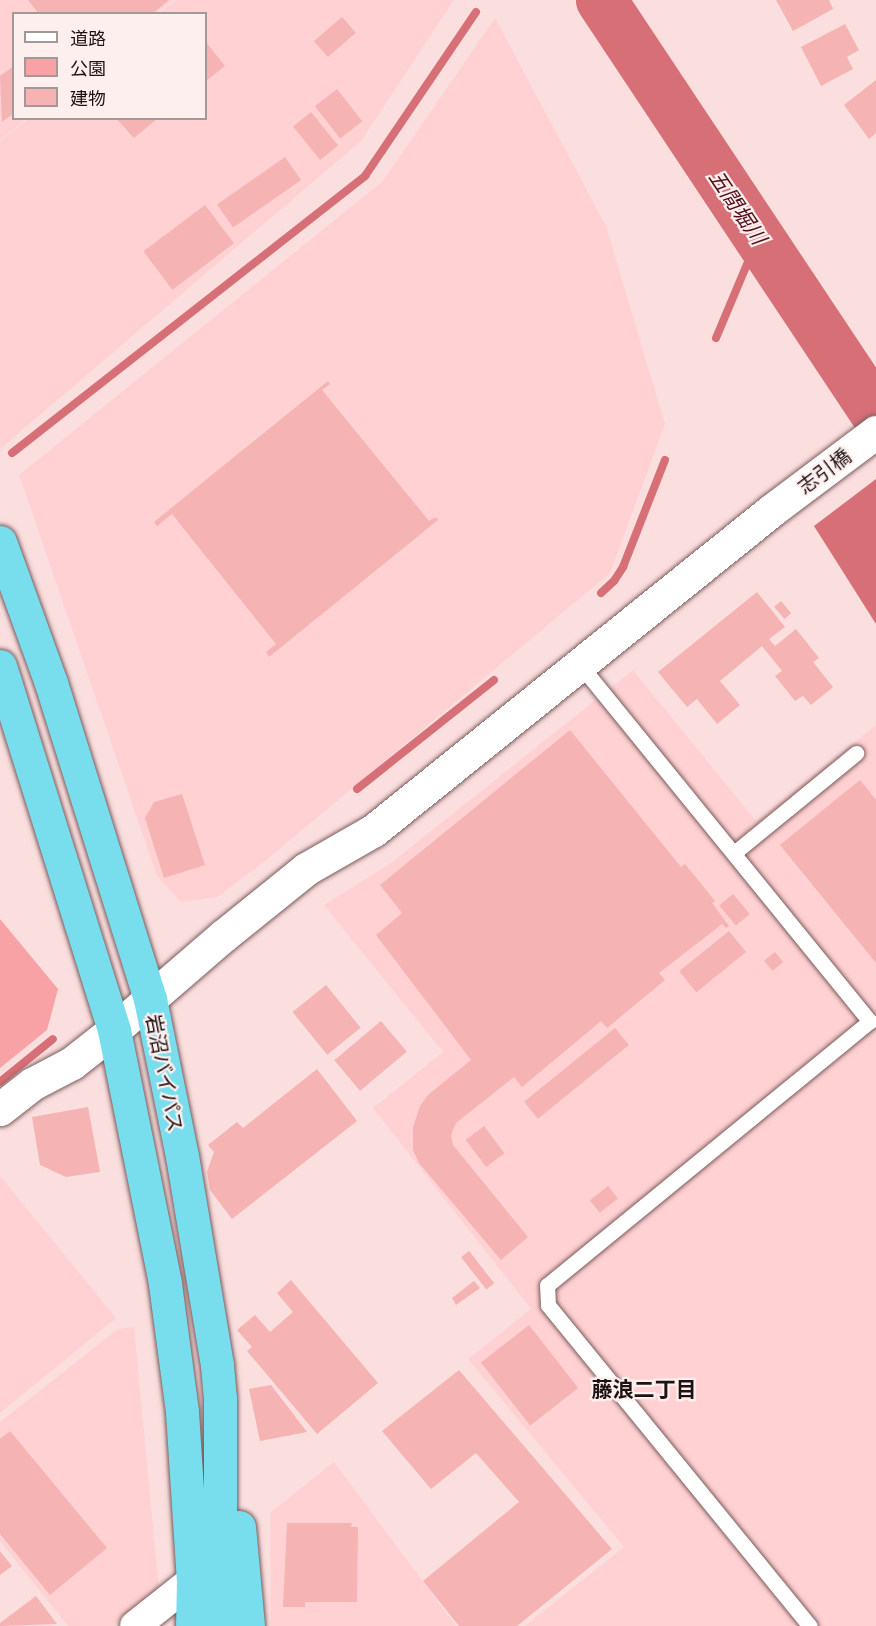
<!DOCTYPE html>
<html>
<head>
<meta charset="utf-8">
<style>
	body { margin:0 }
	#map { position:relative; width:876px; height:1626px; overflow:hidden; background:#fbdede; font-family:Manrope,"Noto Sans JP",sans-serif }
	div>[style] { position:absolute }
	[style*='--x'] { left:calc(var(--x)*1px); top:calc(var(--y)*1px); width:calc(var(--w)*1px); rotate:calc(var(--a)*1deg) }
	.built>* { inset:0; background:#ffd1d2 }
	.green>* { inset:0; background:#f8a2a5 }
	.water>* { inset:0; background:#d66f76 }
	.stream>* { height:8px; margin:-4px; padding:0 4px; transform-origin:4px; border-radius:4px; background:#d66f76 }
	.river>* { height:51px; margin:-25.5px; padding:0 25.5px; transform-origin:25.5px; border-radius:25.5px; background:#d66f76 }
	.building>* { inset:0; background:#f5b3b4; transform-origin:0 0 }
	.roads { filter:drop-shadow(0 0 2px #7b5b5c) drop-shadow(0 0 2px #7b5b5c) }
	.service>* { height:15px; margin:-7.5px; padding:0 7.5px; transform-origin:7.5px; border-radius:7.5px; background:#fff }
	.minor>* { height:30px; margin:-15px; padding:0 15px; transform-origin:15px; border-radius:15px; background:#fff }
	.tertiary>* { height:33px; margin:-16.5px; padding:0 16.5px; transform-origin:16.5px; border-radius:16.5px; background:#fff }
	.trunk>* { height:33px; margin:-16.5px; padding:0 16.5px; transform-origin:16.5px; border-radius:16.5px; background:#78deee }
	span { translate:-50% -50%; white-space:nowrap; text-align:center; line-height:1.15; -webkit-text-stroke:4.5px #feefef; paint-order:stroke }
	.street-label { font-size:20px; color:#1e1212 }
	.water-label { font-size:21px; color:#500e18; font-style:italic }
	.neighbourhood-label { font-size:21px; color:#1e1212; font-weight:700 }
	.legend { position:absolute; left:12px; top:12px; width:195px; height:108px; box-sizing:border-box; background:#feefef; border:2px solid #a49797; margin:0; padding:8px 10px; list-style:none; font-size:18px; color:#1e1212 }
	.legend li { display:flex; align-items:center; gap:12px; height:30px }
	.legend b { width:30px; border:2px solid #a49797 }
</style>
</head>
<body>
<div id="map">
	<div class="built">
		<div style="clip-path:polygon(0 0,174px 0,157px 13px,14px 14px,14px 118px,26px 119px,0 140px)"></div>
		<div style="clip-path:polygon(176px 0,454px 0,361px 141px,0 449px,0 141px,28px 119px,206px 118px,206px 14px,159px 13px)"></div>
		<div style="clip-path:polygon(495px 18px,606px 226px,665px 424px,610px 573px,265px 861px,217px 897px,181px 902px,157px 876px,19px 475px,383px 181px)"></div>
		<div style="clip-path:polygon(633px 670px,756px 821px,876px 725px,876px 1626px,525px 1626px,624px 1547px,468px 1359px,531px 1309px,373px 1108px,443px 1052px,324px 905px,391px 863px)"></div>
		<div style="clip-path:polygon(0 1176px,116px 1318px,0 1413px)"></div>
		<div style="clip-path:polygon(134px 1327px,159px 1590px,114px 1626px,68px 1626px,0 1541px,0 1422px,118px 1329px)"></div>
		<div style="clip-path:polygon(334px 1462px,456px 1626px,271px 1626px,270px 1513px)"></div>
	</div>
	<div class="green">
		<div style="clip-path:polygon(0 919px,58px 989px,47px 1030px,0 1068px)"></div>
	</div>
	<div class="water">
		<div style="clip-path:polygon(876px 479px,876px 624px,814px 526px)"></div>
	</div>
	<div class="stream">
		<div style="--x:716;--y:338;--w:108;--a:-67.2"></div>
		<div style="--x:12;--y:453;--w:449;--a:-38.1"></div>
		<div style="--x:365;--y:176;--w:198;--a:-55.9"></div>
		<div style="--x:601;--y:593;--w:18;--a:-43"></div>
		<div style="--x:614;--y:581;--w:17;--a:-57"></div>
		<div style="--x:623;--y:567;--w:115;--a:-68.6"></div>
		<div style="--x:357;--y:789;--w:175;--a:-38.5"></div>
		<div style="--x:0;--y:1082;--w:68;--a:-39.1"></div>
	</div>
	<div class="river">
		<div style="--x:601;--y:0;--w:497;--a:56.4"></div>
	</div>
	<div class="building">
		<div style="clip-path:polygon(28px 0,169px 0,152px 14px,39px 14px)"></div>
		<div style="clip-path:polygon(776px 0,829px 0,833px 9px,793px 31px)"></div>
		<div style="left:342px;top:17px;width:21px;height:37px;rotate:49deg"></div>
		<div style="clip-path:polygon(845px 24px,859px 50px,847px 57px,853px 69px,821px 86px,801px 47px)"></div>
		<div style="clip-path:polygon(206px 42px,225px 66px,206px 81px)"></div>
		<div style="clip-path:polygon(14px 66px,14px 113px,2px 122px,0 76px)"></div>
		<div style="clip-path:polygon(876px 80px,876px 133px,869px 139px,844px 105px)"></div>
		<div style="left:337px;top:89px;width:41px;height:28px;rotate:52deg"></div>
		<div style="left:311px;top:112px;width:43px;height:23px;rotate:51deg"></div>
		<div style="clip-path:polygon(116px 118px,158px 118px,134px 138px)"></div>
		<div style="left:285px;top:157px;width:28px;height:83px;rotate:55deg"></div>
		<div style="left:205px;top:205px;width:48px;height:77px;rotate:53deg"></div>
		<div style="clip-path:polygon(328px 381px,330px 384px,322px 390px,429px 521px,436px 517px,438px 520px,269px 657px,266px 652px,276px 644px,172px 514px,157px 526px,154px 522px)"></div>
		<div style="clip-path:polygon(757px 592px,785px 627px,769px 639px,775px 646px,796px 629px,819px 658px,813px 662px,833px 687px,811px 705px,803px 696px,795px 701px,775px 676px,782px 671px,762px 646px,720px 681px,740px 705px,717px 724px,697px 699px,687px 707px,658px 672px)"></div>
		<div style="left:781px;top:601px;width:16px;height:9px;rotate:50deg"></div>
		<div style="clip-path:polygon(570px 730px,681px 867px,685px 864px,715px 901px,712px 903px,729px 926px,726px 928px,722px 924px,659px 973px,665px 980px,607px 1028px,601px 1021px,522px 1087px,514px 1077px,456px 1123px,451px 1135px,453px 1145px,528px 1237px,501px 1260px,419px 1163px,413px 1150px,413px 1127px,420px 1106px,428px 1095px,471px 1060px,376px 935px,402px 913px,380px 885px)"></div>
		<div style="clip-path:polygon(860px 780px,876px 800px,876px 963px,780px 845px)"></div>
		<div style="clip-path:polygon(182px 794px,205px 865px,164px 878px,145px 818px,154px 802px)"></div>
		<div style="left:733px;top:894px;width:26px;height:18px;rotate:50deg"></div>
		<div style="left:729px;top:931px;width:27px;height:64px;rotate:51deg"></div>
		<div style="left:775px;top:952px;width:13px;height:14px;rotate:51deg"></div>
		<div style="left:326px;top:985px;width:55px;height:43px;rotate:51deg"></div>
		<div style="left:381px;top:1021px;width:40px;height:61px;rotate:50deg"></div>
		<div style="left:615px;top:1028px;width:22px;height:117px;rotate:51deg"></div>
		<div style="clip-path:polygon(317px 1069px,357px 1121px,232px 1219px,210px 1190px,207px 1172px,214px 1152px,208px 1145px,237px 1122px,243px 1128px)"></div>
		<div style="clip-path:polygon(88px 1107px,100px 1172px,66px 1177px,40px 1165px,32px 1117px)"></div>
		<div style="left:484px;top:1126px;width:34px;height:23px;rotate:53deg"></div>
		<div style="left:608px;top:1186px;width:16px;height:23px;rotate:52deg"></div>
		<div style="left:469px;top:1251px;width:41px;height:10px;rotate:52deg"></div>
		<div style="clip-path:polygon(291px 1280px,378px 1383px,317px 1434px,247px 1351px,252px 1347px,237px 1330px,255px 1315px,270px 1332px,293px 1312px,277px 1293px)"></div>
		<div style="clip-path:polygon(474px 1281px,480px 1288px,456px 1305px,452px 1298px)"></div>
		<div style="left:529px;top:1325px;width:80px;height:61px;rotate:52deg"></div>
		<div style="clip-path:polygon(459px 1370px,612px 1549px,517px 1626px,459px 1626px,423px 1581px,519px 1502px,476px 1453px,431px 1489px,382px 1431px)"></div>
		<div style="clip-path:polygon(271px 1385px,307px 1432px,260px 1441px,249px 1389px)"></div>
		<div style="clip-path:polygon(10px 1431px,107px 1548px,50px 1595px,0 1534px,0 1439px)"></div>
		<div style="clip-path:polygon(287px 1523px,352px 1523px,351px 1527px,358px 1527px,357px 1602px,305px 1602px,305px 1607px,283px 1607px)"></div>
		<div style="clip-path:polygon(0 1551px,12px 1566px,0 1575px)"></div>
		<div style="clip-path:polygon(36px 1596px,57px 1624px,0 1626px,0 1623px)"></div>
	</div>
	<div class="roads">
		<div class="service">
			<div style="--x:581;--y:666;--w:458;--a:50.9"></div>
			<div style="--x:870;--y:1021;--w:417;--a:140.7"></div>
			<div style="--x:547;--y:1285;--w:20;--a:87"></div>
			<div style="--x:548;--y:1305;--w:414;--a:50.8"></div>
			<div style="--x:734;--y:853;--w:158;--a:-39.3"></div>
		</div>
		<div class="minor">
			<div style="--x:135;--y:1626;--w:74;--a:-38.4"></div>
		</div>
		<div class="tertiary">
			<div style="--x:0;--y:1109;--w:41;--a:-38"></div>
			<div style="--x:32;--y:1084;--w:45;--a:-27.7"></div>
			<div style="--x:72;--y:1063;--w:53;--a:-38.2"></div>
			<div style="--x:114;--y:1030;--w:144;--a:-40.8"></div>
			<div style="--x:223;--y:936;--w:107;--a:-38.9"></div>
			<div style="--x:306;--y:869;--w:78;--a:-29.8"></div>
			<div style="--x:374;--y:830;--w:511;--a:-38.8"></div>
			<div style="--x:772;--y:510;--w:130;--a:-36.9"></div>
		</div>
		<div class="trunk">
			<div style="--x:0;--y:542;--w:150;--a:70.1"></div>
			<div style="--x:51;--y:683;--w:331;--a:72.6"></div>
			<div style="--x:150;--y:999;--w:160;--a:78.5"></div>
			<div style="--x:182;--y:1156;--w:212;--a:80.5"></div>
			<div style="--x:217;--y:1365;--w:33;--a:85"></div>
			<div style="--x:220;--y:1398;--w:228;--a:90"></div>
			<div style="--x:0;--y:666;--w:381;--a:72.6"></div>
			<div style="--x:114;--y:1030;--w:259;--a:78.6"></div>
			<div style="--x:165;--y:1284;--w:129;--a:82.4"></div>
			<div style="--x:182;--y:1412;--w:168;--a:86.3"></div>
			<div style="--x:193;--y:1580;--w:46;--a:91.2"></div>
			<div style="--x:239;--y:1527;--w:99;--a:84.8"></div>
		</div>
	</div>
	<div class="street-label">
		<span style="left:824px;top:471px;rotate:-37deg">志引橋</span>
		<span style="left:165px;top:1073px;rotate:79deg">岩沼バイパス</span>
	</div>
	<div class="water-label">
		<span style="left:738px;top:207px;rotate:56deg">五間堀川</span>
	</div>
	<div class="neighbourhood-label">
		<span style="left:644px;top:1389px">藤浪二丁目</span>
	</div>
	<ul class="legend">
	<li><b style="height:8px;background:#fff"></b>道路</li>
	<li><b style="height:16px;background:#f8a2a5"></b>公園</li>
	<li><b style="height:16px;background:#f5b3b4"></b>建物</li>
	</ul>
</div>
</body>
</html>
